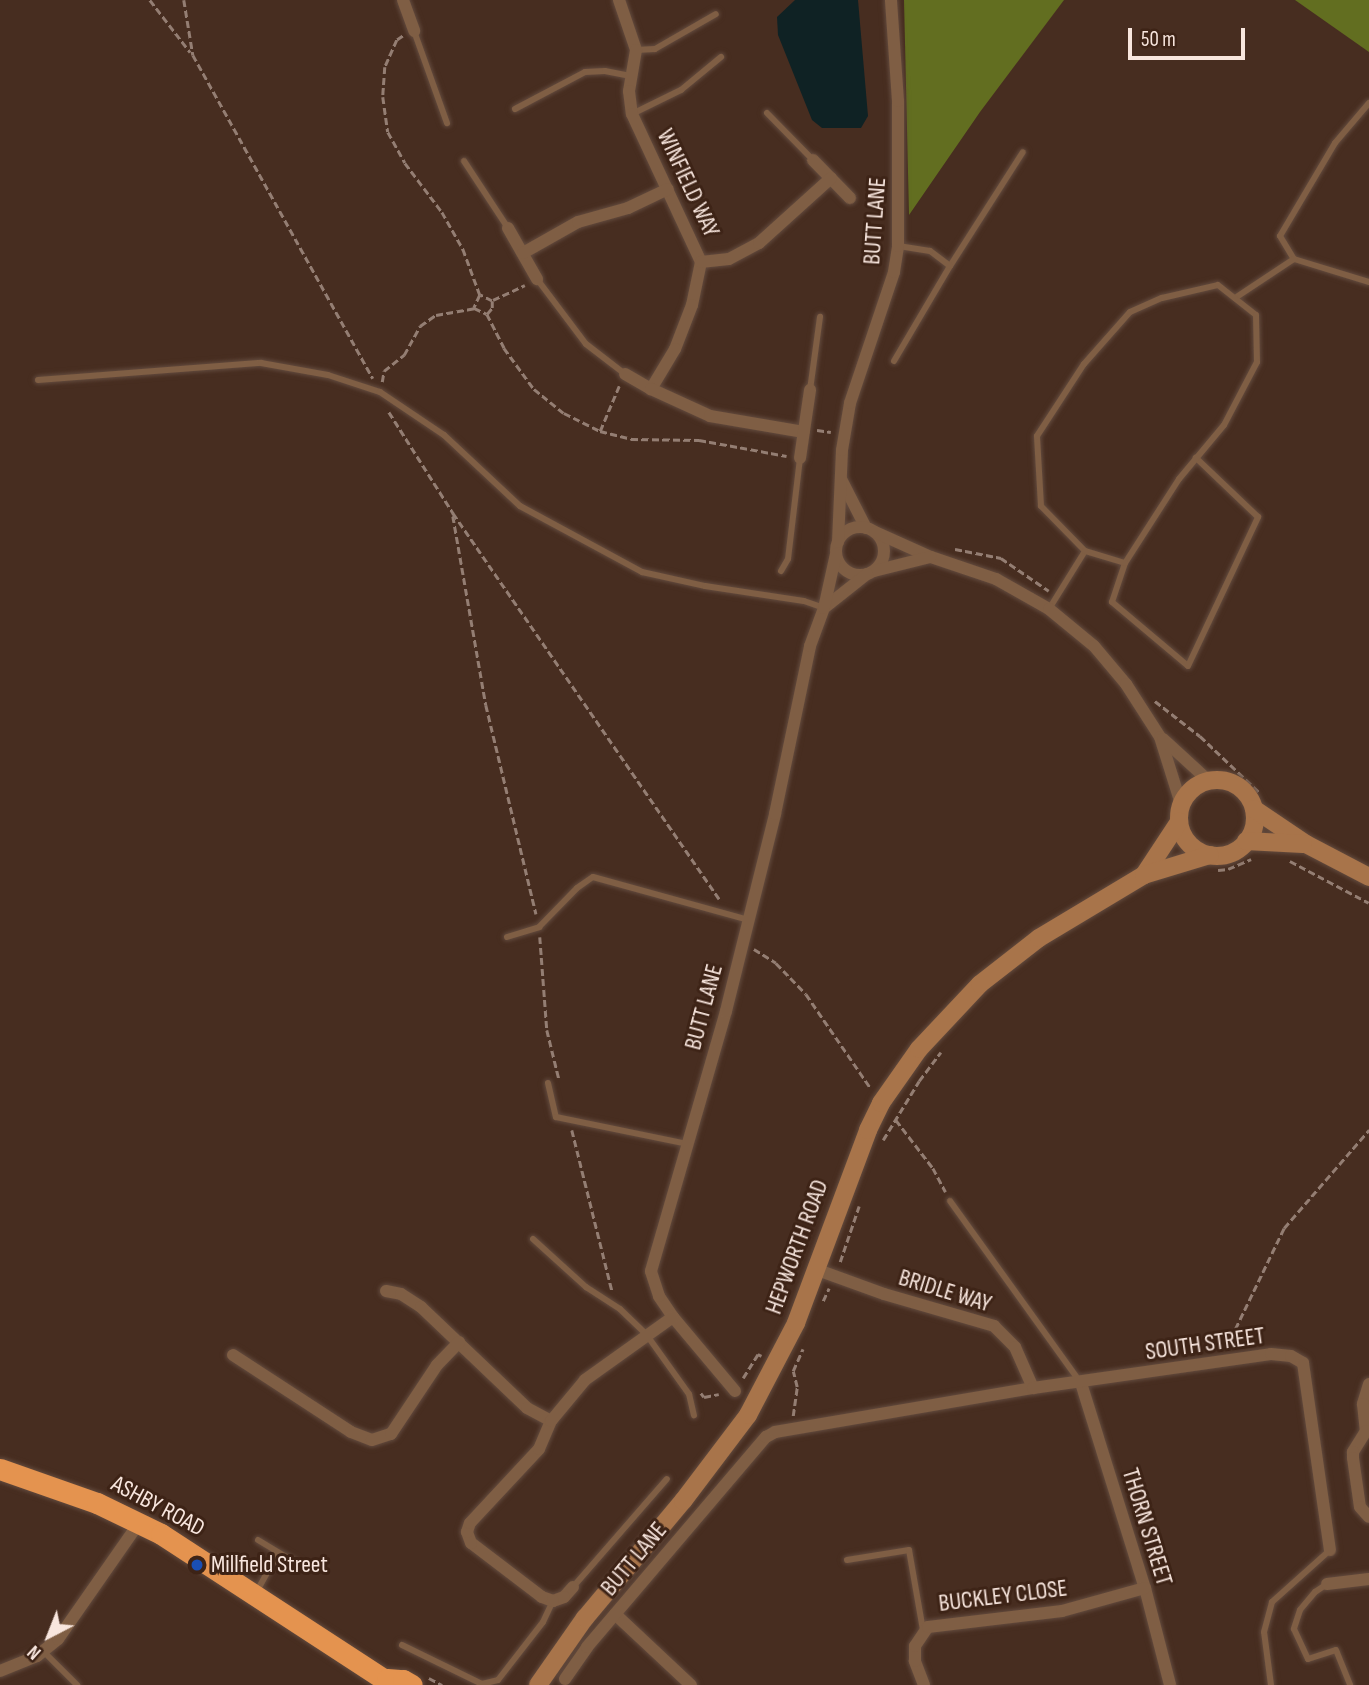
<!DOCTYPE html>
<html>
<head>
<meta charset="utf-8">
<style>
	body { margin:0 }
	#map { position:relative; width:1369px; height:1685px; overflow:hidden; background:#472d20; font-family:"Sofia Sans Condensed",sans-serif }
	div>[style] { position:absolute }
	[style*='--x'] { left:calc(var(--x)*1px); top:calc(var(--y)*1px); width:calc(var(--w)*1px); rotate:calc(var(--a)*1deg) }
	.forest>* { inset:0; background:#626e20 }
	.water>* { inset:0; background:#0f2224 }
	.path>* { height:2.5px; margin-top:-1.25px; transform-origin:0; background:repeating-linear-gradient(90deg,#947e73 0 7px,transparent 0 10.5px) }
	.roads { filter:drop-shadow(0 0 2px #634b3e) drop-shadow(0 0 2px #634b3e) }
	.lane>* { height:6px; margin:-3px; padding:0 3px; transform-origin:3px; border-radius:3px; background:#7f5e44 }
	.street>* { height:12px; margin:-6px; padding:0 6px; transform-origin:6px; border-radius:6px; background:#7f5e44 }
	.street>.ring { margin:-6px; padding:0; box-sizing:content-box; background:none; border:12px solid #7f5e44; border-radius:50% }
	.secondary>* { height:18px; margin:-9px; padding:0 9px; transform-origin:9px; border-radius:9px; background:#a8744a }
	.secondary>.ring { margin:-9px; padding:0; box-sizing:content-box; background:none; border:18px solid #a8744a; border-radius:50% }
	.highway>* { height:21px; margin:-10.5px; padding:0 10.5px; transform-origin:10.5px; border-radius:10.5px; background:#e4934f }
	.dots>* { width:19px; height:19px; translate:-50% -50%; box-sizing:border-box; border:4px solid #3d2316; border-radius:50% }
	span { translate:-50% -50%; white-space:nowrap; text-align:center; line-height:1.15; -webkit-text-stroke:6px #3d2316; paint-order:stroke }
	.street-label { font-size:24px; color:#f8e6de }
	.poi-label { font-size:24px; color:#f8e6de }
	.left { translate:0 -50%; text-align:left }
	.north { position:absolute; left:14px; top:1601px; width:70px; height:70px; -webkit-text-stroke:5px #3d2316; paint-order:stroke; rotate:222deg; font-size:19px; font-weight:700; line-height:28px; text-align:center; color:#f8e6de }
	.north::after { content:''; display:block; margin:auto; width:24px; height:32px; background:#f8e6de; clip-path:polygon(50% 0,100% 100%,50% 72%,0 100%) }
	.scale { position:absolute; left:1128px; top:28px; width:117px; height:32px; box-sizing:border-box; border:4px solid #f8e6de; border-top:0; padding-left:9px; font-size:21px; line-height:24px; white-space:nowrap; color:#f8e6de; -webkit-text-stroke:5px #3d2316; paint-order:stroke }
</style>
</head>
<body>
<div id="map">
	<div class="forest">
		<div style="clip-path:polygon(904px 0,1064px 0,980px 112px,909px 215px)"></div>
		<div style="clip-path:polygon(1295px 0,1369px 0,1369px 52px)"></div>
	</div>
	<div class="water">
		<div style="clip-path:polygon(795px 0,858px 0,868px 116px,861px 128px,822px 128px,812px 120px,778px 35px,777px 17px)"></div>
	</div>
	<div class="path">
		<div style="--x:150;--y:0;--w:66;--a:52.4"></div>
		<div style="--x:184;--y:0;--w:56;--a:80.7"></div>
		<div style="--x:193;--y:55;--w:370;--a:60.9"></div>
		<div style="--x:403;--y:36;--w:7;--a:146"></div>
		<div style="--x:397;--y:40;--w:30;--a:114"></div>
		<div style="--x:385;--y:67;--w:30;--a:94"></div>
		<div style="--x:383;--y:97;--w:35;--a:82"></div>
		<div style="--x:388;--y:132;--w:35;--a:61"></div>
		<div style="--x:405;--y:163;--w:61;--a:52.9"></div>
		<div style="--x:442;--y:212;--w:43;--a:60.4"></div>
		<div style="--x:463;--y:249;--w:49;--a:69.7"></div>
		<div style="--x:493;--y:300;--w:35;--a:-25"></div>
		<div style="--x:487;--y:314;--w:38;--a:63"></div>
		<div style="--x:504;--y:348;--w:51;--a:53.8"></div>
		<div style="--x:534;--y:389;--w:38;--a:39"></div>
		<div style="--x:564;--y:413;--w:40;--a:26.6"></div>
		<div style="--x:600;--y:431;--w:32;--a:14"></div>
		<div style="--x:631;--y:439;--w:68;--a:0.8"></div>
		<div style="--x:699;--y:440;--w:89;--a:10.3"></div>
		<div style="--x:382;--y:382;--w:11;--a:-80"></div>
		<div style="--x:384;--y:371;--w:26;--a:-39"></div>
		<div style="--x:404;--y:355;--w:33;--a:-61"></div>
		<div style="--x:420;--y:326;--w:19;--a:-35"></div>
		<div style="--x:436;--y:315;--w:39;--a:-10"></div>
		<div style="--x:474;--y:308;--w:14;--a:25"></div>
		<div style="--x:487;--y:314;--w:8;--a:-50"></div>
		<div style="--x:492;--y:308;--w:7;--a:-90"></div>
		<div style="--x:492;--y:301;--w:13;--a:-153"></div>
		<div style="--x:480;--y:295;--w:14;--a:115"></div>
		<div style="--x:389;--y:412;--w:120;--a:57.6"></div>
		<div style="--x:453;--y:513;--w:469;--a:55.4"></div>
		<div style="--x:817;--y:430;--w:14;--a:8"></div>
		<div style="--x:600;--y:431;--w:49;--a:-67.1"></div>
		<div style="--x:453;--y:516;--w:192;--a:80.1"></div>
		<div style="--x:486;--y:705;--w:215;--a:76.5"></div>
		<div style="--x:955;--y:549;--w:47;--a:11.1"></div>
		<div style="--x:1001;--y:558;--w:58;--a:34.5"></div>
		<div style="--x:1155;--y:701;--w:57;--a:37.9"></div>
		<div style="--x:1200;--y:736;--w:83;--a:43.5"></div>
		<div style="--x:1290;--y:861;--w:89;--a:28"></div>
		<div style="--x:1218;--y:870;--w:10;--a:-6"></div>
		<div style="--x:1228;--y:869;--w:25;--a:-23"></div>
		<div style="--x:540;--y:937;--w:93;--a:85.7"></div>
		<div style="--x:547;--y:1030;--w:50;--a:76.2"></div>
		<div style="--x:754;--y:949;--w:26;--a:32"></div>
		<div style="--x:776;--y:963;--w:43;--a:45.9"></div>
		<div style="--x:806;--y:994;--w:113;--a:55.5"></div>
		<div style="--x:896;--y:1120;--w:61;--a:52.4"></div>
		<div style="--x:933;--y:1168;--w:27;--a:62"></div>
		<div style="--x:572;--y:1130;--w:165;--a:76"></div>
		<div style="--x:883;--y:1140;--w:69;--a:-58.6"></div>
		<div style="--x:919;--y:1081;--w:36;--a:-53"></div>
		<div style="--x:840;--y:1262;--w:59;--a:-71.3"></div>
		<div style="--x:823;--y:1301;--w:14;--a:-65"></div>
		<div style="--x:1226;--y:1348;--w:133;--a:-64.2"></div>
		<div style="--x:1284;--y:1228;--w:130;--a:-49.1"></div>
		<div style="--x:743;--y:1378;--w:28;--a:-58"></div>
		<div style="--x:758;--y:1354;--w:4;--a:27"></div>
		<div style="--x:701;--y:1393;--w:5;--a:53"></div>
		<div style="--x:704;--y:1397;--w:15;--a:-11"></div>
		<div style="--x:793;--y:1416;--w:29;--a:-82"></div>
		<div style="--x:797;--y:1387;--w:16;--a:-104"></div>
		<div style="--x:793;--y:1371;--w:24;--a:-66"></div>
		<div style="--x:429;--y:1678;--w:15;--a:28"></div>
	</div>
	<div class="roads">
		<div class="lane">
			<div style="--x:414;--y:31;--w:98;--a:70.3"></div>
			<div style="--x:636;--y:50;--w:19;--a:-3"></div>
			<div style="--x:655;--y:49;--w:70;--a:-29.8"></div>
			<div style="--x:1369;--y:103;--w:52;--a:130.4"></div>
			<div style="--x:1335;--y:143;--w:108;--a:120.6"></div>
			<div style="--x:1280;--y:236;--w:27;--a:59"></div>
			<div style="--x:1294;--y:259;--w:78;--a:17"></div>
			<div style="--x:515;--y:109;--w:79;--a:-27.9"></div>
			<div style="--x:585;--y:72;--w:20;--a:-3"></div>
			<div style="--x:605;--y:71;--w:26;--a:11"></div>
			<div style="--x:767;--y:113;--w:66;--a:45.6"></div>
			<div style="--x:632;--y:114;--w:55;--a:-26.1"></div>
			<div style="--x:681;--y:90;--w:52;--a:-39.5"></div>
			<div style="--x:464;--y:161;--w:80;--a:56.7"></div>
			<div style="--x:950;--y:266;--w:135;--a:-57.4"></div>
			<div style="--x:537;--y:279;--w:81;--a:53"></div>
			<div style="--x:586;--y:344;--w:49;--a:37.6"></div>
			<div style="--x:1235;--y:298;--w:71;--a:-33.5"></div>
			<div style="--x:894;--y:361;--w:110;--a:-59.5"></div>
			<div style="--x:950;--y:266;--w:25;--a:-143"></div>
			<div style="--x:930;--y:251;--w:32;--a:-171"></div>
			<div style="--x:38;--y:380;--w:224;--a:-4.4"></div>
			<div style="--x:261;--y:363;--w:68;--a:10.2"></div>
			<div style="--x:328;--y:375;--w:55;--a:18.1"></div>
			<div style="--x:380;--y:392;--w:77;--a:33.9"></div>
			<div style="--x:444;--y:435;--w:104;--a:43.1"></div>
			<div style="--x:520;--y:506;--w:139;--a:28.4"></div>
			<div style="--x:642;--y:572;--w:65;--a:12.5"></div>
			<div style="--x:705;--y:586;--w:100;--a:8.6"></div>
			<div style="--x:804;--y:601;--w:21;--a:19"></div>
			<div style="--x:810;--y:390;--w:74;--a:-82.2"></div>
			<div style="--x:1125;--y:563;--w:41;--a:108.4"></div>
			<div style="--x:1112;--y:602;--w:99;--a:40.1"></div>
			<div style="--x:1188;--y:666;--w:165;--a:-64.8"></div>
			<div style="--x:1258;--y:517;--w:86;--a:-136.4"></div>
			<div style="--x:781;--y:571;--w:14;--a:-60"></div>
			<div style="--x:788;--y:559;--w:102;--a:-83.2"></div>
			<div style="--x:1049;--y:609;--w:68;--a:-58.2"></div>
			<div style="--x:1085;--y:551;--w:63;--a:-134.4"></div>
			<div style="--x:1041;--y:506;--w:70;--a:-93.3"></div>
			<div style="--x:1037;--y:436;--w:86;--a:-56.9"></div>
			<div style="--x:1084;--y:364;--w:69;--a:-48.5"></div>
			<div style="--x:1130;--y:312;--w:35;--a:-24"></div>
			<div style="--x:1162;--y:298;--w:57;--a:-13.1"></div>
			<div style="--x:1218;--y:285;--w:48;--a:38.3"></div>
			<div style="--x:1256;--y:315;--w:47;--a:88.8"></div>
			<div style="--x:1257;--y:362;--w:71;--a:117.6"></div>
			<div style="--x:1224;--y:425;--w:70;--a:129.8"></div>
			<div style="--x:1179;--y:479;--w:100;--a:122.7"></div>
			<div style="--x:1125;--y:563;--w:42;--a:-163.3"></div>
			<div style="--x:507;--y:937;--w:34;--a:-17"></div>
			<div style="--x:539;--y:927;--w:54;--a:-45.7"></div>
			<div style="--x:577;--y:888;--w:19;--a:-35"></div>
			<div style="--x:593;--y:877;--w:162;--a:15.4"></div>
			<div style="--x:548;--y:1083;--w:35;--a:77"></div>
			<div style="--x:556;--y:1117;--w:135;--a:11.6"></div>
			<div style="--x:950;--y:1201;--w:223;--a:54.3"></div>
			<div style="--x:533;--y:1239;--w:72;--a:42.2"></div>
			<div style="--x:586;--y:1287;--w:40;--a:32.9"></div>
			<div style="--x:620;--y:1309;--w:36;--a:44"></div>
			<div style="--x:646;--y:1334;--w:74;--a:54.4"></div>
			<div style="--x:689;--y:1394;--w:22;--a:77"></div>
			<div style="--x:258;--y:1540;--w:47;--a:31"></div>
			<div style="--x:847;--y:1560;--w:63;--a:-9.2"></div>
			<div style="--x:909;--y:1550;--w:81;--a:80.1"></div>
			<div style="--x:1327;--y:1584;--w:14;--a:146"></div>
			<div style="--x:1315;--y:1592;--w:23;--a:130"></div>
			<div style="--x:1300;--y:1610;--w:20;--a:108"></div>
			<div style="--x:1294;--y:1629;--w:33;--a:65"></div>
			<div style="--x:1308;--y:1659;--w:29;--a:-18"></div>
			<div style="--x:1336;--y:1650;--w:38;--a:68"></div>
			<div style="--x:573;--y:1587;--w:143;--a:-49"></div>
			<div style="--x:257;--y:1591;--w:43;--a:-61.1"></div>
			<div style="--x:402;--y:1645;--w:89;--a:26"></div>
			<div style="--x:482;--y:1684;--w:16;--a:-14"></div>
			<div style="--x:498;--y:1680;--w:73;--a:-52.2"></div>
			<div style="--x:543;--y:1622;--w:23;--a:-65"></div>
			<div style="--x:44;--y:1652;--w:47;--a:45"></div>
			<div style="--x:1271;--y:1685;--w:53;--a:-97.5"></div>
			<div style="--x:1264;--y:1632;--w:31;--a:-75"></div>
			<div style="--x:1272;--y:1602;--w:78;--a:-41.9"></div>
		</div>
		<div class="street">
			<div style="--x:403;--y:0;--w:33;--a:70"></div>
			<div style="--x:619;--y:0;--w:53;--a:71.2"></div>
			<div style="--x:636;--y:50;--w:42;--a:99.7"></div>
			<div style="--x:629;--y:91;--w:23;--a:83"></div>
			<div style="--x:632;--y:114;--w:163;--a:65"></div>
			<div style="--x:701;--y:262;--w:44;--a:101.8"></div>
			<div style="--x:692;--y:305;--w:47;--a:111.1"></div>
			<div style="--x:675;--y:349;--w:47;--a:121"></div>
			<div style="--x:651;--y:389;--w:30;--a:-150"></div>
			<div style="--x:813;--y:160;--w:53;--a:45.8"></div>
			<div style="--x:508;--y:228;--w:59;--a:60.4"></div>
			<div style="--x:523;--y:253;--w:63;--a:-29.4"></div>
			<div style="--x:578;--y:222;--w:52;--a:-15.6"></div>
			<div style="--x:628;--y:208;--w:44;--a:-25.4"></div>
			<div style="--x:701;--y:262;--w:28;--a:-6"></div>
			<div style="--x:729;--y:259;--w:34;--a:-28"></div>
			<div style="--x:759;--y:243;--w:97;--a:-42.1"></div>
			<div style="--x:651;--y:389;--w:65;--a:24.6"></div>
			<div style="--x:710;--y:416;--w:95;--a:9.7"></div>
			<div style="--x:800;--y:458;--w:69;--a:-81.6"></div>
			<div style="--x:841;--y:479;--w:55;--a:63"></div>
			<div class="ring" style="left:836px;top:527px;width:36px;height:36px"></div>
			<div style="--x:875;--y:532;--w:61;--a:24.1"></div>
			<div style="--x:931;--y:557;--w:69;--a:18.7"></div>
			<div style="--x:996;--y:579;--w:61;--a:29.5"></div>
			<div style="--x:1049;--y:609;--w:58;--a:39.4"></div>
			<div style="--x:1094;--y:646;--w:50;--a:49.9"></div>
			<div style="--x:1126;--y:684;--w:63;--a:57.3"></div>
			<div style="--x:1160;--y:737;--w:70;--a:72.6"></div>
			<div style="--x:838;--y:542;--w:92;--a:-87.5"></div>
			<div style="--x:842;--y:450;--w:48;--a:-80.3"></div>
			<div style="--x:850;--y:403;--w:138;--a:-71.4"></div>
			<div style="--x:894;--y:272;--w:26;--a:-81"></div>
			<div style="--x:898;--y:246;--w:145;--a:-90"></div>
			<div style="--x:898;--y:101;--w:101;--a:-94"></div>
			<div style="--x:874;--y:571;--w:58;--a:-14"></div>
			<div style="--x:824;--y:608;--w:55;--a:-38.3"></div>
			<div style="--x:1163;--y:739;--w:62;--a:42.4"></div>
			<div style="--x:815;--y:1269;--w:73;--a:19.9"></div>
			<div style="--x:884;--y:1294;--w:115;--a:16.2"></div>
			<div style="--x:994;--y:1326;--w:30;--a:45"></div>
			<div style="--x:1015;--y:1347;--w:45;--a:66.3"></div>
			<div style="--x:386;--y:1291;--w:15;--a:11"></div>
			<div style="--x:401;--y:1294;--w:24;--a:33"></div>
			<div style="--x:421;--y:1307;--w:146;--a:43.6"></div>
			<div style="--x:527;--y:1408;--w:27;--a:28"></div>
			<div style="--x:233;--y:1355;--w:141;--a:33.1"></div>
			<div style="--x:351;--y:1432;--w:22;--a:21"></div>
			<div style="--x:372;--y:1440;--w:20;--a:-18"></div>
			<div style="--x:391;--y:1434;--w:83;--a:-56.3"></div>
			<div style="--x:437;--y:1365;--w:32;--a:-46"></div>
			<div style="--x:1081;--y:1383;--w:215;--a:72.7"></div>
			<div style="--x:1145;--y:1588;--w:100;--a:75.5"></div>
			<div style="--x:1369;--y:1384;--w:21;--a:107"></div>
			<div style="--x:1363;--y:1404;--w:27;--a:84"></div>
			<div style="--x:1366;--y:1431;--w:25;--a:122"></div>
			<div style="--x:1353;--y:1452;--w:6;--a:90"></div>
			<div style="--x:1353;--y:1458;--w:49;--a:81.9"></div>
			<div style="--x:1360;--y:1507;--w:13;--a:48"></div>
			<div style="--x:735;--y:1391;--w:97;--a:-130"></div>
			<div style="--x:673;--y:1317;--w:25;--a:-124"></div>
			<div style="--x:659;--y:1296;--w:26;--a:-108"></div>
			<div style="--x:651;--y:1271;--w:271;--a:-73.9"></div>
			<div style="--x:726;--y:1011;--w:203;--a:-76"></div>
			<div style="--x:775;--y:814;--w:172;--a:-78.2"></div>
			<div style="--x:810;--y:646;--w:40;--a:-69.8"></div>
			<div style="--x:824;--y:608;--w:55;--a:-77.5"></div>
			<div style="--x:1327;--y:1584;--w:42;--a:-6.8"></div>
			<div style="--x:573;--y:1587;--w:13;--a:132"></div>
			<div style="--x:564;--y:1597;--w:12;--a:160"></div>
			<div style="--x:553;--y:1601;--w:12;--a:-160"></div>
			<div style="--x:542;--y:1597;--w:89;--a:-142.7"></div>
			<div style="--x:471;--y:1543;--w:12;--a:-110"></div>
			<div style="--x:467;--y:1532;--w:9;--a:-72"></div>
			<div style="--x:470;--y:1523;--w:101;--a:-47"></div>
			<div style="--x:539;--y:1449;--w:30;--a:-67"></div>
			<div style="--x:551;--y:1421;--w:53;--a:-50.3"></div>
			<div style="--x:585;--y:1380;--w:108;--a:-35.6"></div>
			<div style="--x:615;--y:1614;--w:104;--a:43.1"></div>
			<div style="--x:0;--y:1671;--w:40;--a:-22"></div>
			<div style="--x:37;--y:1656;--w:27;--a:-39"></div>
			<div style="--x:58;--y:1639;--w:141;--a:-55.1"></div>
			<div style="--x:565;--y:1679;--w:39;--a:-55"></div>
			<div style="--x:587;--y:1647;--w:276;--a:-49.6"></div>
			<div style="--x:766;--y:1437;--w:10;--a:-29"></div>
			<div style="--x:775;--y:1432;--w:262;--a:-9.7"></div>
			<div style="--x:1033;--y:1388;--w:240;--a:-8.1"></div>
			<div style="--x:1271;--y:1354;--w:20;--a:6"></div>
			<div style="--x:1291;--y:1356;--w:14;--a:30"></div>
			<div style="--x:1303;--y:1363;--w:189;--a:81.8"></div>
			<div style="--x:924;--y:1685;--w:26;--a:-111"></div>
			<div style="--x:915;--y:1661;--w:15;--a:-90"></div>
			<div style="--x:915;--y:1646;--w:23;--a:-56"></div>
			<div style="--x:928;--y:1627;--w:135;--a:-6.8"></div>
			<div style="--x:1062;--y:1611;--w:86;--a:-15.5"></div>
		</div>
		<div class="secondary">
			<div class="ring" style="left:1179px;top:780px;width:58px;height:58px"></div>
			<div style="--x:1254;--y:809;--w:63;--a:33.9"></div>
			<div style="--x:1306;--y:844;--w:71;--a:27.6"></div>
			<div style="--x:1246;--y:841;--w:57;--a:3"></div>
			<div style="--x:1144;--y:875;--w:64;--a:-56.6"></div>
			<div style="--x:538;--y:1685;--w:82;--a:-55"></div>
			<div style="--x:585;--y:1618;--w:153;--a:-50.1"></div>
			<div style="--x:683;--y:1501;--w:108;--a:-52.9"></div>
			<div style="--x:748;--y:1415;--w:104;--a:-62.4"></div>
			<div style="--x:796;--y:1323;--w:206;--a:-69.5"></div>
			<div style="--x:868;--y:1130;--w:30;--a:-64"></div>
			<div style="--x:881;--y:1103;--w:66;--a:-54.9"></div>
			<div style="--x:919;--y:1049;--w:89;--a:-46.8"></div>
			<div style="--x:980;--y:984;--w:75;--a:-37.9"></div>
			<div style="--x:1039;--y:938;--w:122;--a:-31"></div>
			<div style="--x:1144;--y:875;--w:69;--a:-16.9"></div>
		</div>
		<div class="highway">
			<div style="--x:0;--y:1469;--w:103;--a:19.3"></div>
			<div style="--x:97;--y:1503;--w:71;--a:25.8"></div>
			<div style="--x:161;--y:1534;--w:277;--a:33.1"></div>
			<div style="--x:387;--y:1679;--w:16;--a:4"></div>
			<div style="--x:403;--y:1680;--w:10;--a:29"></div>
		</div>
	</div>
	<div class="dots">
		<div style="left:197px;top:1565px;background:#1a4fb4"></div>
	</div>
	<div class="street-label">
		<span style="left:688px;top:183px;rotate:65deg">WINFIELD WAY</span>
		<span style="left:875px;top:221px;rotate:-86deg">BUTT LANE</span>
		<span style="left:704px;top:1007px;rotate:-75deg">BUTT LANE</span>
		<span style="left:797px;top:1247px;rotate:-70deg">HEPWORTH ROAD</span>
		<span style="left:945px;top:1291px;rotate:17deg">BRIDLE WAY</span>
		<span style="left:1205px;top:1344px;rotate:-8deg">SOUTH STREET</span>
		<span style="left:158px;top:1506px;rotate:28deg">ASHBY ROAD</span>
		<span style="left:1147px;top:1527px;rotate:73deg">THORN STREET</span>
		<span style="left:634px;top:1559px;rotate:-50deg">BUTT LANE</span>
		<span style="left:1003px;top:1596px;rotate:-7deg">BUCKLEY CLOSE</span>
	</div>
	<div class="poi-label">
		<span class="left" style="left:211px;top:1565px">Millfield Street</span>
	</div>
	<div class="north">N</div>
	<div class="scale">50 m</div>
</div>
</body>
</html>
